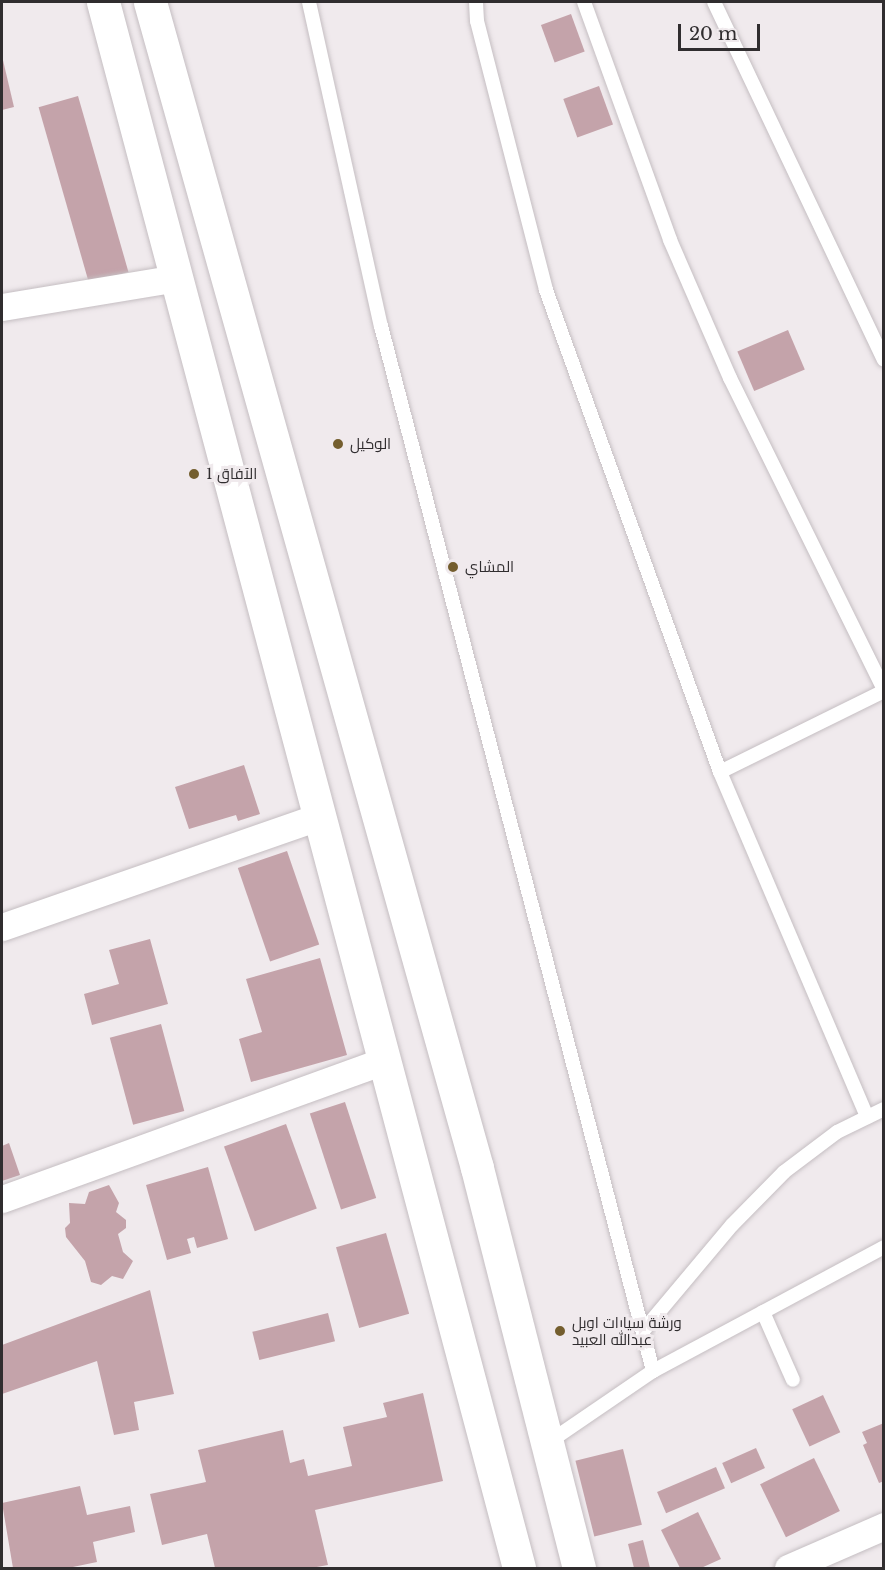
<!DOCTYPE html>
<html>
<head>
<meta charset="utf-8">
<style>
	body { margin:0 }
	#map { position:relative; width:885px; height:1570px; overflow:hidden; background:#f0eaed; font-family:"Libre Baskerville",Cairo,serif }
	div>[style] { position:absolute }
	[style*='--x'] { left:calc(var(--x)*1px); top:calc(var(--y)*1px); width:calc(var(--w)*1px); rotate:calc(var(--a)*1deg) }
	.building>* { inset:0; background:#c4a3aa; transform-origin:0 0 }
	.roads { filter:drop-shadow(0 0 2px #c5bec2) drop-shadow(0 0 2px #c5bec2) }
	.service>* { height:14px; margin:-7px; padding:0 7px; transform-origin:7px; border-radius:7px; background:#fff }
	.minor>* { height:27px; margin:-13.5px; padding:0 13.5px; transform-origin:13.5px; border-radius:13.5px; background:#fff }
	.tertiary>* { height:33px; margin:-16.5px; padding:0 16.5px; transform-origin:16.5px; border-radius:16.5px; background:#fff }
	.dots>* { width:16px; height:16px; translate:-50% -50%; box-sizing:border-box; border:3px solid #f0eaed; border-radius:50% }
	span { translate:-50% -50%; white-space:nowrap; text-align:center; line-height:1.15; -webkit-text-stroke:6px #f0eaed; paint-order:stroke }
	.poi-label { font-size:15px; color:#302d2f }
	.left { translate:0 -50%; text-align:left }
	.frame { position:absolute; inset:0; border:3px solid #302d2f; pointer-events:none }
	.scale { position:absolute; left:678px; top:24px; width:82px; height:27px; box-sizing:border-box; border:3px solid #302d2f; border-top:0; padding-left:8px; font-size:18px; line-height:21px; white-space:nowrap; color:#302d2f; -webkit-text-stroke:4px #f0eaed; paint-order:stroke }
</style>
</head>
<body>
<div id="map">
	<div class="building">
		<div style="left:571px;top:14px;width:40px;height:32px;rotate:70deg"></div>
		<div style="clip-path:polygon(2px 56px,14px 107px,2px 110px)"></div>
		<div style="left:599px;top:86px;width:41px;height:38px;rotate:70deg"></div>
		<div style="left:78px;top:96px;width:183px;height:41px;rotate:74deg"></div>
		<div style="left:788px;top:330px;width:43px;height:55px;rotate:67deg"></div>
		<div style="clip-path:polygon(244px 765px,260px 814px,238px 821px,236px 815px,189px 829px,175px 787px)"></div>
		<div style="left:287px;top:851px;width:99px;height:52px;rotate:71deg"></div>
		<div style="clip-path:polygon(150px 939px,168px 1004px,92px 1025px,84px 994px,119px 984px,109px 950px)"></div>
		<div style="clip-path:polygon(320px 958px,347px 1055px,251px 1082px,239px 1039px,262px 1032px,246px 979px)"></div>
		<div style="left:161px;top:1024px;width:90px;height:53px;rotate:75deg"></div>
		<div style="left:345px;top:1102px;width:101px;height:37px;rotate:72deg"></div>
		<div style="left:286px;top:1124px;width:90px;height:66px;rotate:70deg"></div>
		<div style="clip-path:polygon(9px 1143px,20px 1175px,2px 1181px,2px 1146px)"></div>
		<div style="clip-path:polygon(208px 1167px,228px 1239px,197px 1248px,194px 1237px,187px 1239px,191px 1253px,167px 1260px,146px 1185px)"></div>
		<div style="clip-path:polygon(109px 1185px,119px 1203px,116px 1212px,126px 1220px,126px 1228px,118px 1234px,123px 1252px,133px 1261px,123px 1279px,112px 1276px,101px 1285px,91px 1282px,85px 1261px,66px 1237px,65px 1228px,70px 1223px,69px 1203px,85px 1204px,89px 1192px)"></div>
		<div style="left:386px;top:1233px;width:84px;height:52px;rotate:74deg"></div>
		<div style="clip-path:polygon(150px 1290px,174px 1394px,134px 1402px,139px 1430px,114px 1435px,97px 1361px,2px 1394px,2px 1345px)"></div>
		<div style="left:328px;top:1313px;width:29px;height:78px;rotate:76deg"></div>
		<div style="clip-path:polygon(423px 1393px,443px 1481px,315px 1510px,328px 1565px,311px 1568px,215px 1568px,207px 1534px,162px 1545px,150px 1494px,206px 1482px,198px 1450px,283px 1430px,290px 1463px,304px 1459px,308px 1476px,352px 1466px,343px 1427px,387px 1417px,383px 1403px)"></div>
		<div style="left:823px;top:1395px;width:41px;height:34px;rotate:65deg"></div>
		<div style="clip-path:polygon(884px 1423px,884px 1481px,879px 1483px,863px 1445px,867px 1443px,862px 1432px)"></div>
		<div style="left:756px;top:1448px;width:22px;height:37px;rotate:66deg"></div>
		<div style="left:623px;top:1449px;width:78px;height:49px;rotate:76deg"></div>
		<div style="left:814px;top:1458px;width:59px;height:60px;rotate:64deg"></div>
		<div style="left:716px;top:1467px;width:23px;height:64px;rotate:67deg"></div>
		<div style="clip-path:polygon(80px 1486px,87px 1515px,130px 1506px,135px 1532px,93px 1542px,97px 1562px,68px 1568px,13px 1568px,2px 1503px)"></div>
		<div style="clip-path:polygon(698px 1512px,721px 1559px,701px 1568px,680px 1568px,661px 1530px)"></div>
		<div style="clip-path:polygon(643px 1540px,650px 1568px,634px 1568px,628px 1544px)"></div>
	</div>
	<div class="roads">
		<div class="service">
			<div style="--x:309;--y:2;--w:332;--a:77.5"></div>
			<div style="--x:381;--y:326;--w:1080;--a:75.41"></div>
			<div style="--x:476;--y:2;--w:19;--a:87"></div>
			<div style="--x:477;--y:21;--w:278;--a:75.6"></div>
			<div style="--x:546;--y:290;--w:512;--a:70.15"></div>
			<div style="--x:720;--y:772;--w:375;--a:66.9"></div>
			<div style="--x:584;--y:2;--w:253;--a:70.1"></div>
			<div style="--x:670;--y:240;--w:150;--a:66.5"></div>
			<div style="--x:730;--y:378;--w:347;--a:63.7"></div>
			<div style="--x:714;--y:2;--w:396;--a:64.6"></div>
			<div style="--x:720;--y:772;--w:183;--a:-26.3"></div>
			<div style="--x:763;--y:1312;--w:74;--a:66.2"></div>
			<div style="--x:643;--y:1331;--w:138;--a:-50"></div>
			<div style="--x:732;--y:1225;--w:74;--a:-45.5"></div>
			<div style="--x:784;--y:1172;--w:66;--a:-37"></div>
			<div style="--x:837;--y:1132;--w:52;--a:-26.1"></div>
			<div style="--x:546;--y:1444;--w:130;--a:-34.3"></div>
			<div style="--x:653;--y:1371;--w:262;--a:-28.2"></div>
		</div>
		<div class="minor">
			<div style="--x:2;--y:307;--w:177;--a:-9.4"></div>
			<div style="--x:2;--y:927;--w:337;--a:-19.2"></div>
			<div style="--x:2;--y:1199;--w:406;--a:-19.9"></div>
			<div style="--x:788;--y:1568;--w:105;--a:-23.6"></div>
		</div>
		<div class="tertiary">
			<div style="--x:103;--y:2;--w:1620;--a:75.12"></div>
			<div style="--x:150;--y:2;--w:1211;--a:74.33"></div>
			<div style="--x:477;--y:1168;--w:413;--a:75.7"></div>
		</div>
	</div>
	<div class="dots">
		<div style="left:338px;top:444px;background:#745e2e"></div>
		<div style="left:194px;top:474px;background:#745e2e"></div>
		<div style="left:453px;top:567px;background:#745e2e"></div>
		<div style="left:560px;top:1331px;background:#745e2e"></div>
	</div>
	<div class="poi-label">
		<span class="left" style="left:350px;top:444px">الوكيل</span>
		<span class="left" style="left:206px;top:474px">الآفاق 1</span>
		<span class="left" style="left:465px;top:567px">المشاي</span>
		<span class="left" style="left:572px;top:1331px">ورشة سيارات اوبل<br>عبدالله العبيد</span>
	</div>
	<div class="frame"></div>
	<div class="scale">20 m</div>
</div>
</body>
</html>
